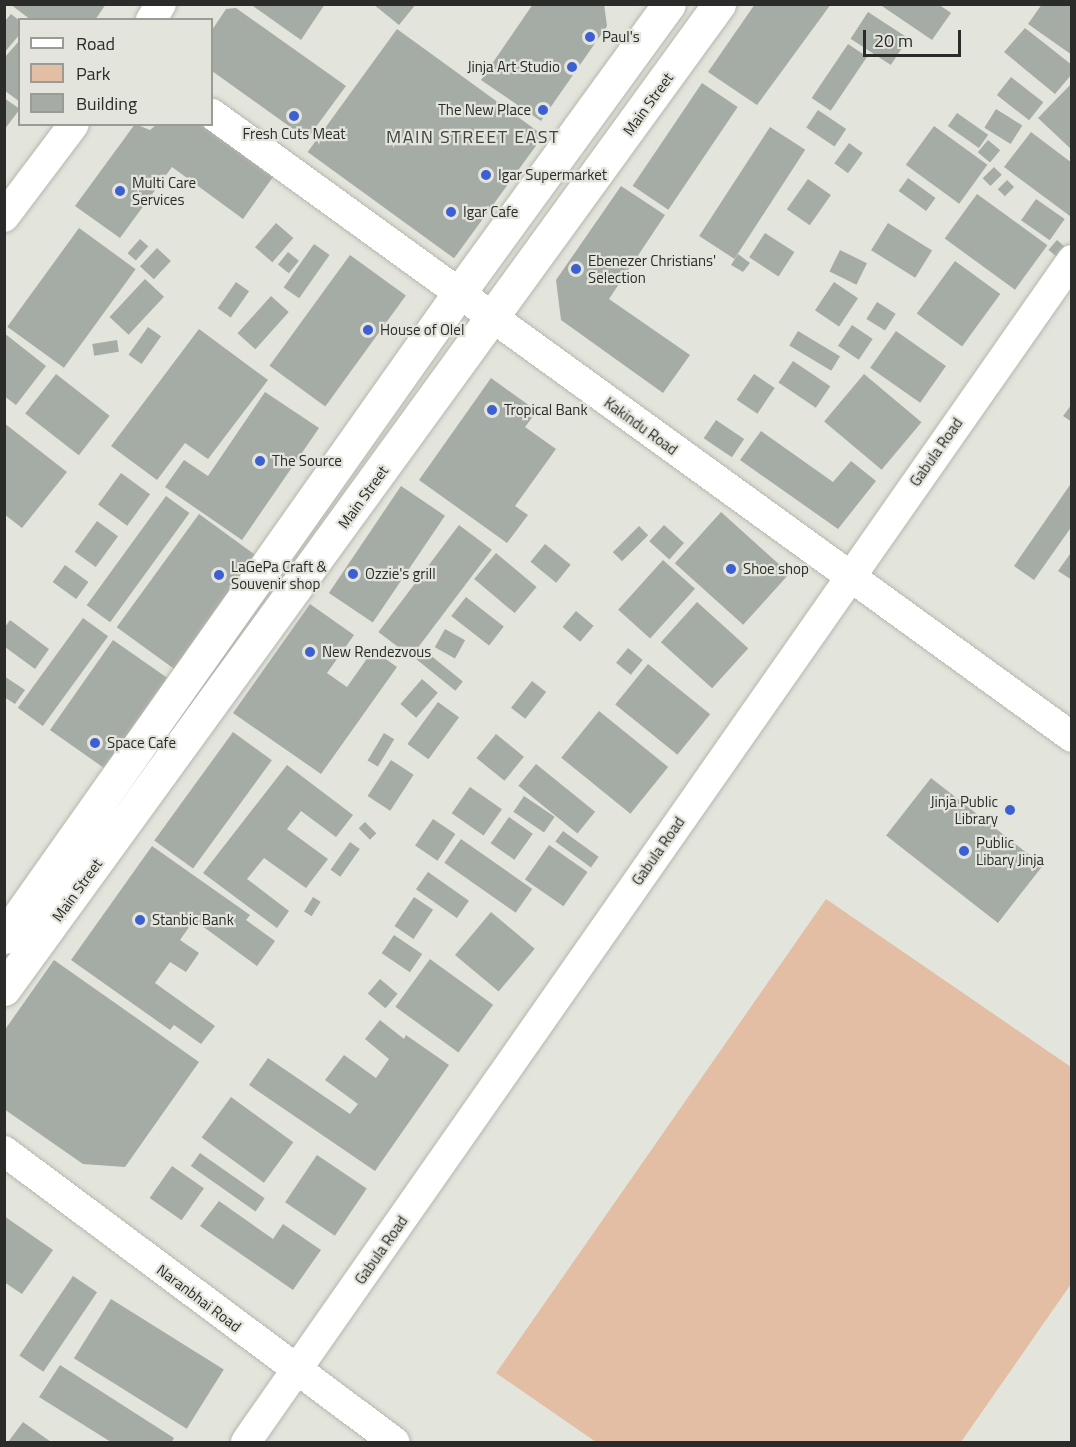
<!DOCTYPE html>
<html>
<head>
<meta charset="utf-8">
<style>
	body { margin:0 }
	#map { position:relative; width:1076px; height:1447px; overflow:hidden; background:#e3e5dc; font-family:"Titillium Web",sans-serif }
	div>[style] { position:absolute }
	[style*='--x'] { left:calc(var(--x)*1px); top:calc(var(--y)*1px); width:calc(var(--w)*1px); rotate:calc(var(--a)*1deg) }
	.green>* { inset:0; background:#e3bea4 }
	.building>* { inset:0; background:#a5aba5; transform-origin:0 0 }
	.roads { filter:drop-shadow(0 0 2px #b5b7ae) drop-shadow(0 0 2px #b5b7ae) }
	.street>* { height:30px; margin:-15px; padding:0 15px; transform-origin:15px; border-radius:15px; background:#fff }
	.secondary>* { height:33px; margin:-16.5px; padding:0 16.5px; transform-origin:16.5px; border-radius:16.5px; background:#fff }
	.dots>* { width:16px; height:16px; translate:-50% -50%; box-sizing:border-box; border:3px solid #e3e5dc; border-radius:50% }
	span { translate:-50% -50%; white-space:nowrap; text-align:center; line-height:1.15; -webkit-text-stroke:4.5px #e3e5dc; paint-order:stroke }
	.poi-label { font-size:15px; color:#2b2c29 }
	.left { translate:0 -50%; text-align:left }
	.right { translate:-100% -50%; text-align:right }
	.street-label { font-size:15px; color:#2b2c29 }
	.quarter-label { font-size:18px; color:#42443d; letter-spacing:1.5px }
	.frame { position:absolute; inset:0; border:6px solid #2b2c29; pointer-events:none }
	.legend { position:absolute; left:18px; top:18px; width:195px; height:108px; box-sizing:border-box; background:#e3e5dc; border:2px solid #999b94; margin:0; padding:8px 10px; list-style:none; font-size:18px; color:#2b2c29 }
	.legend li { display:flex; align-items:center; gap:12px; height:30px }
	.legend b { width:30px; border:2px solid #999b94 }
	.scale { position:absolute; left:863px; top:30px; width:98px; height:27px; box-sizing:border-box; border:3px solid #2b2c29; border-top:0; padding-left:8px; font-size:18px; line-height:21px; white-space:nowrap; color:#2b2c29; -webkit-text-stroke:4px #e3e5dc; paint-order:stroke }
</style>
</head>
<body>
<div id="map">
	<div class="green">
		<div style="clip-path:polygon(826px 899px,1071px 1067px,1071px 1284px,961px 1442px,596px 1442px,496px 1373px)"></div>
	</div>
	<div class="building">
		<div style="clip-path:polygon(10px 4px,106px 4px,95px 20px,31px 20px)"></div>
		<div style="clip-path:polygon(250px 4px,325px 4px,301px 40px)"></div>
		<div style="clip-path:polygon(373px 4px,416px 4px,399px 25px)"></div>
		<div style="clip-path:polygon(533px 4px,604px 4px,607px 26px,541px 121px,481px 80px)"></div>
		<div style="clip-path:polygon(755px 4px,831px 4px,757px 105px,708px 72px)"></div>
		<div style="clip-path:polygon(879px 4px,938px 4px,951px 13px,932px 40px)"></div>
		<div style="clip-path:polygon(1042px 4px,1072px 4px,1072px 55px,1028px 24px)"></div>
		<div style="clip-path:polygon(236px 8px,346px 86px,307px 139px,212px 71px,212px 30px,226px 9px)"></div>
		<div style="left:868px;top:12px;width:48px;height:32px;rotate:33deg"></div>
		<div style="clip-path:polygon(11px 14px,20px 21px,20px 34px,4px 53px,4px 22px)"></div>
		<div style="clip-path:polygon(1025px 28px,1072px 65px,1072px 74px,1055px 94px,1004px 52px)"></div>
		<div style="left:397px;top:29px;width:181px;height:152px;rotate:36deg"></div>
		<div style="clip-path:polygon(20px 40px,20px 102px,4px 90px,4px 58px)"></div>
		<div style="left:848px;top:44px;width:23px;height:65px;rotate:34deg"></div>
		<div style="left:1011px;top:77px;width:41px;height:23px;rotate:38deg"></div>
		<div style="left:702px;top:83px;width:43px;height:124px;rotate:34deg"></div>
		<div style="clip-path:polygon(1072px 83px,1072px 150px,1038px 118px)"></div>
		<div style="clip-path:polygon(4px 98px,20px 109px,4px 130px)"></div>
		<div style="left:996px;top:109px;width:31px;height:22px;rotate:32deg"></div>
		<div style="left:818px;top:110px;width:34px;height:21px;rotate:34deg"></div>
		<div style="left:957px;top:113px;width:38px;height:16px;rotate:35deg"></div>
		<div style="clip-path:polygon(135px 124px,150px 130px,157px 124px,200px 124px,273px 177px,243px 219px,172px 167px,120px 238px,75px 206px)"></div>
		<div style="left:934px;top:126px;width:66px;height:48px;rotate:36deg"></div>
		<div style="left:770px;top:127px;width:42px;height:130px;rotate:33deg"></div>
		<div style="clip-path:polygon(1031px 132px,1072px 163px,1070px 216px,1004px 167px)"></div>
		<div style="left:988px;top:140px;width:16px;height:16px;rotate:40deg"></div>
		<div style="left:849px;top:143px;width:17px;height:25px;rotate:36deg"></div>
		<div style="left:994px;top:167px;width:11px;height:16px;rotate:45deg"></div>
		<div style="left:908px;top:178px;width:34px;height:16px;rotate:36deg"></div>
		<div style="left:808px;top:179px;width:28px;height:37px;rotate:35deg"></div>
		<div style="left:1007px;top:180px;width:10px;height:13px;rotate:45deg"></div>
		<div style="clip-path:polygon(621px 186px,665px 215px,609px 299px,690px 355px,663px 393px,561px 320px,556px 280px)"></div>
		<div style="left:977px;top:194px;width:87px;height:55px;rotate:36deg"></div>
		<div style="left:1036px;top:199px;width:35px;height:26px;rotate:35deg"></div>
		<div style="left:276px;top:223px;width:23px;height:32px;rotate:41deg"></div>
		<div style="left:888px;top:223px;width:52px;height:32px;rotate:32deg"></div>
		<div style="left:79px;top:228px;width:70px;height:122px;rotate:36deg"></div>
		<div style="left:765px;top:233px;width:35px;height:29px;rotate:33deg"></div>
		<div style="left:140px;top:239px;width:11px;height:19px;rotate:41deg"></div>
		<div style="left:1057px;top:240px;width:11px;height:13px;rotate:41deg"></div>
		<div style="left:314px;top:244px;width:19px;height:53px;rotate:35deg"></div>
		<div style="left:157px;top:248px;width:19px;height:25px;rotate:43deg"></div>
		<div style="left:840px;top:250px;width:30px;height:24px;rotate:26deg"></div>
		<div style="left:288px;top:252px;width:14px;height:16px;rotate:39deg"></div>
		<div style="clip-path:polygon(738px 254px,750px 263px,743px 272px,731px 265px)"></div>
		<div style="left:350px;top:255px;width:69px;height:137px;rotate:36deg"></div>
		<div style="left:955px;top:261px;width:56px;height:65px;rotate:36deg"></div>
		<div style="left:145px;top:279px;width:26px;height:52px;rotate:43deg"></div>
		<div style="left:236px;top:282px;width:16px;height:32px;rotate:35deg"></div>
		<div style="left:834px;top:282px;width:29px;height:34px;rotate:34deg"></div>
		<div style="left:271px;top:296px;width:24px;height:50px;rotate:42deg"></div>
		<div style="left:877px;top:302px;width:22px;height:20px;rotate:32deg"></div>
		<div style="left:852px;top:325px;width:25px;height:25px;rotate:34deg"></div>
		<div style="left:148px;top:327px;width:16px;height:34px;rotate:35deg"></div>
		<div style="clip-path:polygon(199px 329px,268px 380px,208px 459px,185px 443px,157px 480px,111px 446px)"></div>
		<div style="left:798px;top:331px;width:49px;height:17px;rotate:31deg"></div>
		<div style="left:896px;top:331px;width:61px;height:45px;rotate:35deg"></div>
		<div style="clip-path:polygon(4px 333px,46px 366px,16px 405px,4px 396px)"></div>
		<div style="left:117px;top:340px;width:12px;height:25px;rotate:81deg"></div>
		<div style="left:793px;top:361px;width:45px;height:26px;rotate:34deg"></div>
		<div style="left:56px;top:374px;width:68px;height:50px;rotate:38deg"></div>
		<div style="left:754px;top:374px;width:25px;height:31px;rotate:34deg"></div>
		<div style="left:864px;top:374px;width:75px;height:62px;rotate:40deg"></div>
		<div style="clip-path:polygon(491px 378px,537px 411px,525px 427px,556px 449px,515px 506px,528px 515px,507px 543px,419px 480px)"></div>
		<div style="clip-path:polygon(265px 392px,319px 428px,242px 540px,165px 487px,184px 460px,208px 476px)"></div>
		<div style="clip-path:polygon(1072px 404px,1072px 422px,1063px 416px)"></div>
		<div style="left:716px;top:420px;width:34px;height:22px;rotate:34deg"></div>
		<div style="clip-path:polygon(4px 423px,67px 472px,22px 528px,4px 514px)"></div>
		<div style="clip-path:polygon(761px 431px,833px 482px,851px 461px,876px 481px,838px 529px,740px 460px)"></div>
		<div style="left:121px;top:473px;width:36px;height:39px;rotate:36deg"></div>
		<div style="clip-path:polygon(1072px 482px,1072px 526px,1034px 580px,1014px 566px)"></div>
		<div style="left:401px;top:486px;width:53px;height:129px;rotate:34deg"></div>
		<div style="left:166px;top:496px;width:29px;height:135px;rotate:36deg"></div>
		<div style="left:721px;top:512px;width:92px;height:69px;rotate:42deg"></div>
		<div style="left:199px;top:514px;width:72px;height:140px;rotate:36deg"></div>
		<div style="left:97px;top:521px;width:26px;height:38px;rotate:36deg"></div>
		<div style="left:459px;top:525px;width:41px;height:134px;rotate:37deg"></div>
		<div style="left:664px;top:525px;width:27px;height:22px;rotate:42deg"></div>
		<div style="left:639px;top:526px;width:13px;height:37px;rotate:45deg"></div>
		<div style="left:545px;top:544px;width:33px;height:23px;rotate:39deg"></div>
		<div style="left:496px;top:553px;width:53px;height:34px;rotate:40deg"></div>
		<div style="clip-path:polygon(1070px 554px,1072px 556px,1072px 580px,1058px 571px)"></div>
		<div style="left:663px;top:560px;width:43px;height:67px;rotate:42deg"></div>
		<div style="left:65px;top:565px;width:29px;height:21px;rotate:36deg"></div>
		<div style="left:466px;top:597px;width:48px;height:24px;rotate:38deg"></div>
		<div style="left:697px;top:602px;width:69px;height:54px;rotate:42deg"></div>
		<div style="clip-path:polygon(310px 604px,354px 635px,327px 673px,347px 687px,373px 650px,397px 667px,321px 774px,233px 713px)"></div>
		<div style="left:576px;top:611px;width:23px;height:21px;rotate:40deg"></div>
		<div style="left:83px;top:618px;width:31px;height:111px;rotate:36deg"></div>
		<div style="clip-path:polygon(10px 620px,49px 649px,35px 669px,5px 647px,5px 627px)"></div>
		<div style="left:445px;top:629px;width:23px;height:21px;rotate:29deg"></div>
		<div style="left:113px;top:640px;width:66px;height:110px;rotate:35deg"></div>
		<div style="left:628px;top:648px;width:19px;height:19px;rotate:39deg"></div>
		<div style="left:424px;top:650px;width:50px;height:12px;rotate:39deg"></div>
		<div style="left:648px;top:664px;width:80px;height:52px;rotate:39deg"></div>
		<div style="clip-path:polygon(4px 676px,25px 690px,15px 704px,4px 697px)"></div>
		<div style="left:422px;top:679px;width:21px;height:33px;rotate:41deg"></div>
		<div style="left:532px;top:681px;width:18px;height:34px;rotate:38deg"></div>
		<div style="left:438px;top:702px;width:26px;height:52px;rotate:36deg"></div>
		<div style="left:599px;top:711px;width:89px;height:60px;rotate:39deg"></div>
		<div style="left:233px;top:732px;width:48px;height:134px;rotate:36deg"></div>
		<div style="left:384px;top:733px;width:12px;height:32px;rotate:31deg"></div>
		<div style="left:496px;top:734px;width:36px;height:31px;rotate:39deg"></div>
		<div style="left:391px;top:760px;width:27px;height:43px;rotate:33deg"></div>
		<div style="left:536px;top:764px;width:76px;height:28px;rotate:39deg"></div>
		<div style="clip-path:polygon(287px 765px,353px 815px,336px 837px,301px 811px,287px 829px,328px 859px,306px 888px,264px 858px,247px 879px,289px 911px,277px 928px,203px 873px)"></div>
		<div style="left:931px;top:778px;width:142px;height:73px;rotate:38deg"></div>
		<div style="left:470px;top:787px;width:39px;height:32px;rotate:35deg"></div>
		<div style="left:524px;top:796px;width:37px;height:19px;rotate:34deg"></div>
		<div style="left:509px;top:817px;width:29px;height:32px;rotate:35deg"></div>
		<div style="left:433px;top:819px;width:27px;height:32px;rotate:34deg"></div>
		<div style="left:365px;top:822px;width:16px;height:9px;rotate:45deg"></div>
		<div style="left:563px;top:831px;width:44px;height:13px;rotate:36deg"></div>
		<div style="left:461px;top:839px;width:87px;height:29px;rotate:35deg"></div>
		<div style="left:350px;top:842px;width:12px;height:34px;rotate:35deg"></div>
		<div style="left:549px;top:845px;width:47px;height:42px;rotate:35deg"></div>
		<div style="clip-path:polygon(152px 846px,250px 915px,246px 920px,275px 941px,257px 966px,194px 920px,180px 940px,199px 953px,186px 972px,170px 962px,155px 983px,215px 1026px,201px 1044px,174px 1025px,170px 1030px,71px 960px)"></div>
		<div style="left:428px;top:872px;width:50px;height:21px;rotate:35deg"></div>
		<div style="left:313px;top:897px;width:9px;height:17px;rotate:32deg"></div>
		<div style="left:414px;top:897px;width:23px;height:35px;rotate:34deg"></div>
		<div style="left:491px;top:912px;width:57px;height:56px;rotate:40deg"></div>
		<div style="left:394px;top:935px;width:34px;height:22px;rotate:34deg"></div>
		<div style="left:430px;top:959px;width:78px;height:59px;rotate:36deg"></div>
		<div style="clip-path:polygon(54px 960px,199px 1062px,125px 1167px,83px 1164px,4px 1109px,4px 1031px)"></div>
		<div style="left:380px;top:979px;width:23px;height:19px;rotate:40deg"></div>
		<div style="clip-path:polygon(380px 1020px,404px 1039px,406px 1035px,449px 1065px,375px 1171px,249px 1085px,268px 1058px,350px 1114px,358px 1104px,325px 1080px,344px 1055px,376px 1078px,389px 1059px,365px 1039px)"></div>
		<div style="left:231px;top:1097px;width:77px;height:50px;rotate:36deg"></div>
		<div style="left:200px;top:1153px;width:79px;height:16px;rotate:35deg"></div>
		<div style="left:317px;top:1155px;width:60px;height:57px;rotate:34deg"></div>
		<div style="left:172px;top:1166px;width:39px;height:39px;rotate:35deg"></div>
		<div style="clip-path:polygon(219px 1201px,273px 1239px,283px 1224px,321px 1250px,293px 1290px,200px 1226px)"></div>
		<div style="clip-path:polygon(4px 1216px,53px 1250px,22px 1294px,4px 1282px)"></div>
		<div style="left:73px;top:1276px;width:29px;height:96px;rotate:34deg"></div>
		<div style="left:111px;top:1299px;width:133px;height:70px;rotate:32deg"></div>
		<div style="clip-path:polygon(60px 1365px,174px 1438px,172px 1442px,111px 1442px,39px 1397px)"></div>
		<div style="clip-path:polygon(23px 1422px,51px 1442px,8px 1442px)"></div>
	</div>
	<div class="roads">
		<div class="street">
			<div style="--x:151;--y:20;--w:19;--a:-58"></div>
			<div style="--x:212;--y:114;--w:1062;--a:35.92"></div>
			<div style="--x:4;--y:217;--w:116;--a:-53"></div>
			<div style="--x:4;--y:1151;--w:487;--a:36.7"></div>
			<div style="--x:246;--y:1442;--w:1442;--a:-55.05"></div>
		</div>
		<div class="secondary">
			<div style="--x:4;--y:937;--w:789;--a:-54.76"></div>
			<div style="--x:459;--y:293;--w:357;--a:-54"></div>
			<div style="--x:4;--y:989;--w:1217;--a:-54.02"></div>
		</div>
	</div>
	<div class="dots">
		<div style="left:590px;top:37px;background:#3e5fd1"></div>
		<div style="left:572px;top:67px;background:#3e5fd1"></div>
		<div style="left:543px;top:110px;background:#3e5fd1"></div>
		<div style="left:294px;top:116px;background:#3e5fd1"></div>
		<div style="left:486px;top:175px;background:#3e5fd1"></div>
		<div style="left:120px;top:191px;background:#3e5fd1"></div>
		<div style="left:451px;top:212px;background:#3e5fd1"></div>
		<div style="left:576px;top:269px;background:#3e5fd1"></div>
		<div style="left:368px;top:330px;background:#3e5fd1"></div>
		<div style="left:492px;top:410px;background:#3e5fd1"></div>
		<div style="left:260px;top:461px;background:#3e5fd1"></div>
		<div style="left:731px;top:569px;background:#3e5fd1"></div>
		<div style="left:353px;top:574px;background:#3e5fd1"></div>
		<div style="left:219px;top:575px;background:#3e5fd1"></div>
		<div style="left:310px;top:652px;background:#3e5fd1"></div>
		<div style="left:95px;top:743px;background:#3e5fd1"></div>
		<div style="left:1010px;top:810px;background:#3e5fd1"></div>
		<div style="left:964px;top:851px;background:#3e5fd1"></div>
		<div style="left:140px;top:920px;background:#3e5fd1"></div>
	</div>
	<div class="poi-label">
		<span class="left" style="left:602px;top:37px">Paul's</span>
		<span class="right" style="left:560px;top:67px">Jinja Art Studio</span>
		<span class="right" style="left:531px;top:110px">The New Place</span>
		<span style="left:294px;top:134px">Fresh Cuts Meat</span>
		<span class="left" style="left:498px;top:175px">Igar Supermarket</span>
		<span class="left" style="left:132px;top:191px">Multi Care<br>Services</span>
		<span class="left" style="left:463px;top:212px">Igar Cafe</span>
		<span class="left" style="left:588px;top:269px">Ebenezer Christians'<br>Selection</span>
		<span class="left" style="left:380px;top:330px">House of Olel</span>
		<span class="left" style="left:504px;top:410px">Tropical Bank</span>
		<span class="left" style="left:272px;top:461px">The Source</span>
		<span class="left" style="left:231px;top:575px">LaGePa Craft &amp;<br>Souvenir shop</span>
		<span class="left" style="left:743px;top:569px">Shoe shop</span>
		<span class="left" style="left:365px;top:574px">Ozzie's grill</span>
		<span class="left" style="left:322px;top:652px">New Rendezvous</span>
		<span class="left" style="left:107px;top:743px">Space Cafe</span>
		<span class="right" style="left:998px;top:810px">Jinja Public<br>Library</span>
		<span class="left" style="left:976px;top:851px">Public<br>Libary Jinja</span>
		<span class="left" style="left:152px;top:920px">Stanbic Bank</span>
	</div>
	<div class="street-label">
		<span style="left:648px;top:104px;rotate:-54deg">Main Street</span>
		<span style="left:641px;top:426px;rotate:36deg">Kakindu Road</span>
		<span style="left:936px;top:452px;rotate:-55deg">Gabula Road</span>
		<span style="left:363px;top:497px;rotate:-54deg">Main Street</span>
		<span style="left:658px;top:851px;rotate:-55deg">Gabula Road</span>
		<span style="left:77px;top:890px;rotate:-54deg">Main Street</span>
		<span style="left:381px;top:1250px;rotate:-55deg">Gabula Road</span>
		<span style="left:199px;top:1298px;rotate:37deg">Naranbhai Road</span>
	</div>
	<div class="quarter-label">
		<span style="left:473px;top:137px">MAIN STREET EAST</span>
	</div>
	<div class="frame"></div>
	<ul class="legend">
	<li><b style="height:8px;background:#fff"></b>Road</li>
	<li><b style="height:16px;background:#e3bea4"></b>Park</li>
	<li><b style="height:16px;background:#a5aba5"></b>Building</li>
	</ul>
	<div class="scale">20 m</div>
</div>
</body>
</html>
